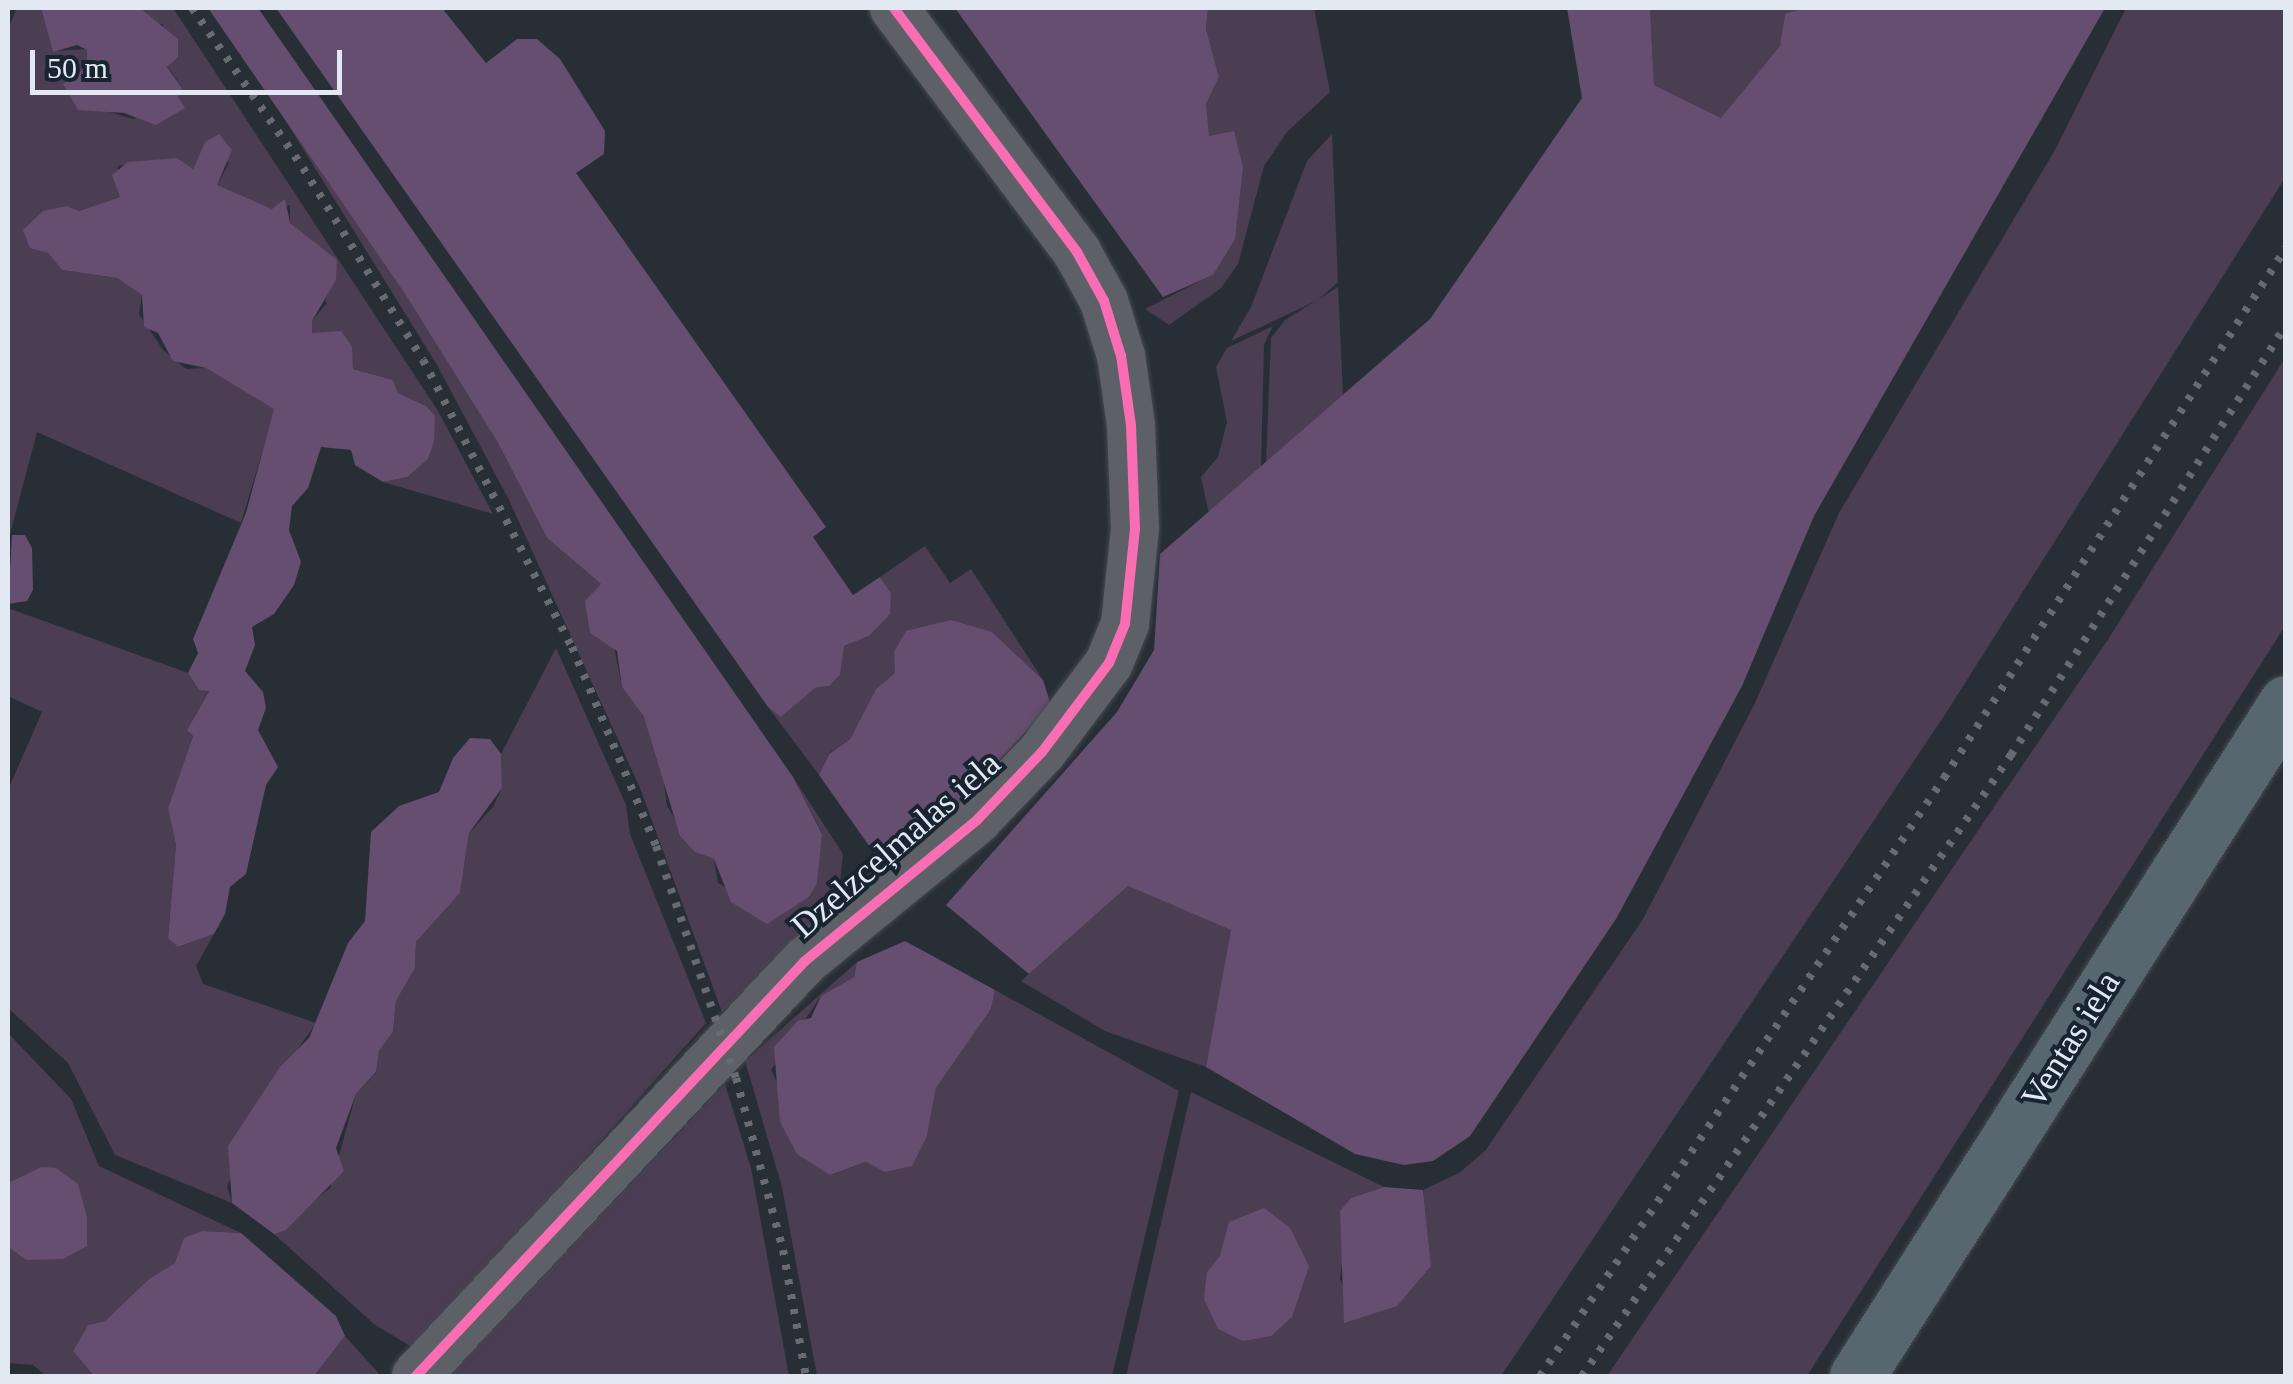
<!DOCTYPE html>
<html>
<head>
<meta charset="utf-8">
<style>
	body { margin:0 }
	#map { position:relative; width:2293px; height:1384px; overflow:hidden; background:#282e35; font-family:"Times New Roman",serif }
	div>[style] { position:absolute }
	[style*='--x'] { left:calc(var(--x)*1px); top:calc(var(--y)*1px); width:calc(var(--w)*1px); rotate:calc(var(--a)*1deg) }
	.green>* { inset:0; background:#4b3d52 }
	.forest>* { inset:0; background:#664e70 }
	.roads { filter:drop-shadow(0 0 2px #444950) drop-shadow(0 0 2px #444950) }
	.street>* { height:48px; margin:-24px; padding:0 24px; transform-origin:24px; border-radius:24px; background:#5d6167 }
	.highway>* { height:55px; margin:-27.5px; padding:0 27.5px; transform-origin:27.5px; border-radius:27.5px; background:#58676f }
	.rail>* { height:8px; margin-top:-4px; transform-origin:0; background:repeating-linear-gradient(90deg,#686b71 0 5px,transparent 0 15px) }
	.cycleway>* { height:10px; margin:-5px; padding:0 5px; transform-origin:5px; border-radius:5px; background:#f96db3 }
	span { translate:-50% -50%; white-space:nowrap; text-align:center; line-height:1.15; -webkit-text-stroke:8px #192431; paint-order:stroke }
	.street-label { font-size:35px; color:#e2e9f3 }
	.frame { position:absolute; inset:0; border:10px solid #e2e9f3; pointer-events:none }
	.scale { position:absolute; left:30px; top:50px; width:312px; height:45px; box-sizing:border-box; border:5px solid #e2e9f3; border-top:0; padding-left:12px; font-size:30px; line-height:35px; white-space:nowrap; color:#e2e9f3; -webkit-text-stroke:8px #192431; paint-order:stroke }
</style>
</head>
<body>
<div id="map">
	<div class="green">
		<div style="clip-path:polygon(17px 8px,41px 8px,53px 51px,87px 49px,99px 109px,133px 119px,178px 97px,182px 87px,167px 66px,163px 25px,147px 20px,140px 8px,173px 8px,438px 411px,493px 514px,383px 482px,407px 477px,426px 406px,398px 393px,393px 380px,353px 369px,351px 346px,312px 333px,312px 321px,326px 304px,322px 252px,290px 223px,290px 205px,272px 209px,250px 203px,217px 185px,229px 163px,205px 142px,193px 169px,177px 158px,118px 166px,120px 197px,79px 211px,48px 253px,62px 270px,117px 278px,142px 295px,139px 314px,163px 350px,186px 369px,206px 368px,275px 409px,241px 523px,37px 432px,8px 542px,8px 29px)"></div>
		<div style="clip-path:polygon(1208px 8px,1314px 8px,1330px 92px,1287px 132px,1264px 166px,1238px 264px,1221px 288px,1169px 325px,1145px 309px,1212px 275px,1206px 104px,1219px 77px,1206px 29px)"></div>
		<div style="clip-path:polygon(1650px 8px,1804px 8px,1785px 14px,1781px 46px,1721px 118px,1654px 85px)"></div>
		<div style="clip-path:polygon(2126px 8px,2285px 8px,2285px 178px,1946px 713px,1501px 1376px,1126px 1376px,1191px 1092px,1384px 1187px,1351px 1198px,1340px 1279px,1348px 1298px,1431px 1266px,1423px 1190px,1459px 1173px,1485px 1151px,1643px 919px,1755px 703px,1839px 513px,2055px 150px)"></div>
		<div style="clip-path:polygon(284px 118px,405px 294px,498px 443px,547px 538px,602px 585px,622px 687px,644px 717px,661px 760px,667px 806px,695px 852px,714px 859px,718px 883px,774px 915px,809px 897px,822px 833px,793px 777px,843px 854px,839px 892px,820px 920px,722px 1012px,640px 788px,509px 500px,437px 365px)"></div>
		<div style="clip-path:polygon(1332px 134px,1338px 282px,1318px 300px,1231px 341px,1251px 307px,1307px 161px)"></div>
		<div style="clip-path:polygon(1338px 287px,1343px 395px,1266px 463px,1271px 338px,1285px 320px)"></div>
		<div style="clip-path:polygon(1273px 326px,1264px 345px,1261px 467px,1209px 514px,1201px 477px,1218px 457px,1227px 422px,1216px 367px,1227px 348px)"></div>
		<div style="clip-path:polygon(2285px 358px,2285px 626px,1807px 1376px,1607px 1376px,2109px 638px)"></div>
		<div style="clip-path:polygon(925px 546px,950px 583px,971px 569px,1043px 680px,992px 632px,894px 652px,896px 673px,876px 689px,850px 739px,829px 753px,819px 775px,768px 707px,782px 716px,815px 688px,829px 686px,844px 646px,869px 636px,891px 593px,880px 577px)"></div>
		<div style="clip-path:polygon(8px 608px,188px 673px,199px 690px,209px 690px,187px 730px,193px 736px,168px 808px,176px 845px,168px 938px,179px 947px,214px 934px,196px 966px,203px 984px,316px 1023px,257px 1107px,227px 1187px,232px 1203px,115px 1155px,68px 1063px,8px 1008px,8px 790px,42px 712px,8px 696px)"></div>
		<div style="clip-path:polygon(556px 648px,626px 805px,630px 834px,706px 1023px,415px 1349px,374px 1324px,274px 1234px,330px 1188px,356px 1094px,376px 1073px,379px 1051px,393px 1032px,396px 1001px,415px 968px,416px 942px,460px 893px,469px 833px,493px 807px,502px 788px,501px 754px)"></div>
		<div style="clip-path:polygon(1128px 886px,1232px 930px,1206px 1067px,1105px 1031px,1021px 981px)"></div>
		<div style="clip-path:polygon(857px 962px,854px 977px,821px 996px,771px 1070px,782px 1092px,780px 1122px,830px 1175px,867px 1162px,885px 1172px,927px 1136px,936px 1088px,991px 1009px,995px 990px,1179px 1091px,1112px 1376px,817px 1376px,782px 1187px,745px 1061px)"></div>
		<div style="clip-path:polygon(8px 1033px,71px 1099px,99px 1166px,241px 1233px,202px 1231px,176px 1263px,149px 1279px,105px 1321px,88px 1325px,73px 1351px,94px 1376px,46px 1376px,33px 1365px,8px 1363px,8px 1247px,26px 1260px,41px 1167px,8px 1183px)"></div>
		<div style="clip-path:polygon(725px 1084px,751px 1168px,789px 1376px,449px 1376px)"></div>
		<div style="clip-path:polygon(345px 1336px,381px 1376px,314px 1376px)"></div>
	</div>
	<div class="forest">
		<div style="clip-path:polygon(41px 8px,140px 8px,178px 39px,178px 57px,167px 67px,182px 88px,178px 97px,185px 108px,156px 125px,124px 113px,78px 110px,63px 84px,87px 67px,87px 50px,77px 45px,53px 52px)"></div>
		<div style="clip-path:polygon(208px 8px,258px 8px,793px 777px,822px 834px,817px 883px,809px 897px,767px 924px,731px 902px,714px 859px,695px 852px,680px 836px,644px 717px,622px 687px,617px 651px,590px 633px,585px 601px,601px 584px,547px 538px,498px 443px,405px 294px)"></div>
		<div style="clip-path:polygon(276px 8px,442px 8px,486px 63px,517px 39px,537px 39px,560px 59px,605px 131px,604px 154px,576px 173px,826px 527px,813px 537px,853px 595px,880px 577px,891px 593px,890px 614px,869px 636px,844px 646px,840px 675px,829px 686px,815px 688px,781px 717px,768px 707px)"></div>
		<div style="clip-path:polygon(955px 8px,1208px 8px,1206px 29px,1219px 77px,1206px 104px,1209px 136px,1234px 131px,1243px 167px,1235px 239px,1213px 275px,1163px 297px)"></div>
		<div style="clip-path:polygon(1567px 8px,1650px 8px,1654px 85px,1721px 118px,1780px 46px,1785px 14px,1804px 8px,2105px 8px,1814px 516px,1742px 686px,1616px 919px,1470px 1136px,1433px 1161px,1404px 1165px,1355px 1154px,1206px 1067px,1231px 930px,1128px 886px,1029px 974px,946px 905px,1117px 712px,1154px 650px,1160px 554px,1430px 319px,1582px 98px)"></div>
		<div style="clip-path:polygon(219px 134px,232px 150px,217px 185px,272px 209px,285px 199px,290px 223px,337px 260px,336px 280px,312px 321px,312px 333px,341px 331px,352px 346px,353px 369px,393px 380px,398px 393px,426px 406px,435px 416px,434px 441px,428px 459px,407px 477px,383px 482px,355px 465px,351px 450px,321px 447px,308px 488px,292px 506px,289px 530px,301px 562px,294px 585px,274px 614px,252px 627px,255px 645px,245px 671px,263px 692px,266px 708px,258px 730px,278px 767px,266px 785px,246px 874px,230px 887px,225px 914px,214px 934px,178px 947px,168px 938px,176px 845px,168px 808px,193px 736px,187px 730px,209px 691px,199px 690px,188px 673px,198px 653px,193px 639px,246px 513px,274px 409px,206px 368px,173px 361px,158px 333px,144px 327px,142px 295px,117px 278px,62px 270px,48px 253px,30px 248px,23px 230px,43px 211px,66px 206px,79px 211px,120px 197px,112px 175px,128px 162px,177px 158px,193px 169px,205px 142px)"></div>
		<div style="clip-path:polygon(12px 535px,25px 535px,32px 548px,33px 590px,27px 601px,8px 604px)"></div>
		<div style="clip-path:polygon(951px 620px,992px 632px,1043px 680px,1051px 705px,929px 835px,897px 857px,877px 857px,819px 775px,829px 754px,850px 739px,876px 689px,895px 673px,894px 652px,906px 631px)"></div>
		<div style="clip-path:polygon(470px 738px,490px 739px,501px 754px,502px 788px,469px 833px,460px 893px,416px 942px,415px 968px,396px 1001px,393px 1032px,379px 1051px,376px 1072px,356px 1094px,336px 1148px,344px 1171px,286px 1230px,274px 1234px,232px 1203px,228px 1146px,280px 1067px,309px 1038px,348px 943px,365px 921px,371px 832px,399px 806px,439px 792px,453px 758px)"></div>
		<div style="clip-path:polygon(905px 941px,995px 990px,991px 1009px,936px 1088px,927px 1136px,912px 1166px,885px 1172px,866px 1162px,830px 1175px,797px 1154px,780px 1122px,774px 1047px,798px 1021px,811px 1018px,821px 996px,854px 977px,857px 962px)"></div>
		<div style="clip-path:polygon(41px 1167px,56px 1168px,78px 1184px,87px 1217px,87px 1246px,63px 1259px,26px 1260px,8px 1247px,8px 1183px)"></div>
		<div style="clip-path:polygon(1384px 1187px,1423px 1190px,1431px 1266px,1397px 1306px,1344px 1323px,1340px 1211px,1351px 1198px)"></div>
		<div style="clip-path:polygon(1264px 1208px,1290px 1228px,1309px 1266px,1292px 1317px,1271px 1336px,1243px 1341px,1218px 1329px,1204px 1299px,1207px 1272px,1220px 1256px,1229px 1222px)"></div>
		<div style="clip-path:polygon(202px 1231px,241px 1233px,336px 1316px,345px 1336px,314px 1376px,94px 1376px,73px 1351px,88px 1325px,105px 1321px,149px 1279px,175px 1263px,184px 1238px)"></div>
	</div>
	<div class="roads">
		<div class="street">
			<div style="--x:416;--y:1376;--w:569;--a:-46.85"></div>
			<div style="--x:805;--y:961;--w:222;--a:-39.3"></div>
			<div style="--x:977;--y:820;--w:94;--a:-46.3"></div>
			<div style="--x:1042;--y:752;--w:111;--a:-53"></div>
			<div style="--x:1109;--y:663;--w:42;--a:-67.7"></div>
			<div style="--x:1125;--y:624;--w:96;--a:-84"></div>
			<div style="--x:1135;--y:529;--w:104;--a:-92.2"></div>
			<div style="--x:1131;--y:425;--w:70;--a:-98.2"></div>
			<div style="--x:1121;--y:356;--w:58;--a:-107.2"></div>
			<div style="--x:1104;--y:301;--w:56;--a:-118.9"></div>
			<div style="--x:1077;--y:252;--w:305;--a:-126.9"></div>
		</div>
		<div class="highway">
			<div style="--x:1857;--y:1376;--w:798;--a:-57.48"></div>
		</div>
	</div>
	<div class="rail">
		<div style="--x:192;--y:8;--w:195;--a:55.2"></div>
		<div style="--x:303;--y:168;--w:226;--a:58"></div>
		<div style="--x:423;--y:360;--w:323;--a:62.6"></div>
		<div style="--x:572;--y:647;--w:216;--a:67.1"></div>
		<div style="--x:656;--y:846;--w:245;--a:71"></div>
		<div style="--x:736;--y:1078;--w:178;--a:74.7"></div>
		<div style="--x:783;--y:1250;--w:128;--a:79.7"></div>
		<div style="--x:1540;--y:1376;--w:722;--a:-55.96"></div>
		<div style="--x:1944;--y:778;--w:631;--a:-57.17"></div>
		<div style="--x:1582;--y:1376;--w:755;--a:-55.36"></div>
		<div style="--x:2011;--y:755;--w:510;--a:-57.4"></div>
	</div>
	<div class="cycleway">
		<div style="--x:416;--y:1376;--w:569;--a:-46.85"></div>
		<div style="--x:805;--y:961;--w:222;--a:-39.3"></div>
		<div style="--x:977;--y:820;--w:94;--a:-46.3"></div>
		<div style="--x:1042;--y:752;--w:111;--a:-53"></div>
		<div style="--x:1109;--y:663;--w:42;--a:-67.7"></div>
		<div style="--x:1125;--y:624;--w:96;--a:-84"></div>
		<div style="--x:1135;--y:529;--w:104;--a:-92.2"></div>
		<div style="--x:1131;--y:425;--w:70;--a:-98.2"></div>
		<div style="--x:1121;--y:356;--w:58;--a:-107.2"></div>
		<div style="--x:1104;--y:301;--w:56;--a:-118.9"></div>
		<div style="--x:1077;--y:252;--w:305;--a:-126.9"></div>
	</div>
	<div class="street-label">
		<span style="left:896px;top:845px;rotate:-41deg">Dzelzceļmalas iela</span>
		<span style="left:2071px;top:1040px;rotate:-58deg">Ventas iela</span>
	</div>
	<div class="frame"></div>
	<div class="scale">50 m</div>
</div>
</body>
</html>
